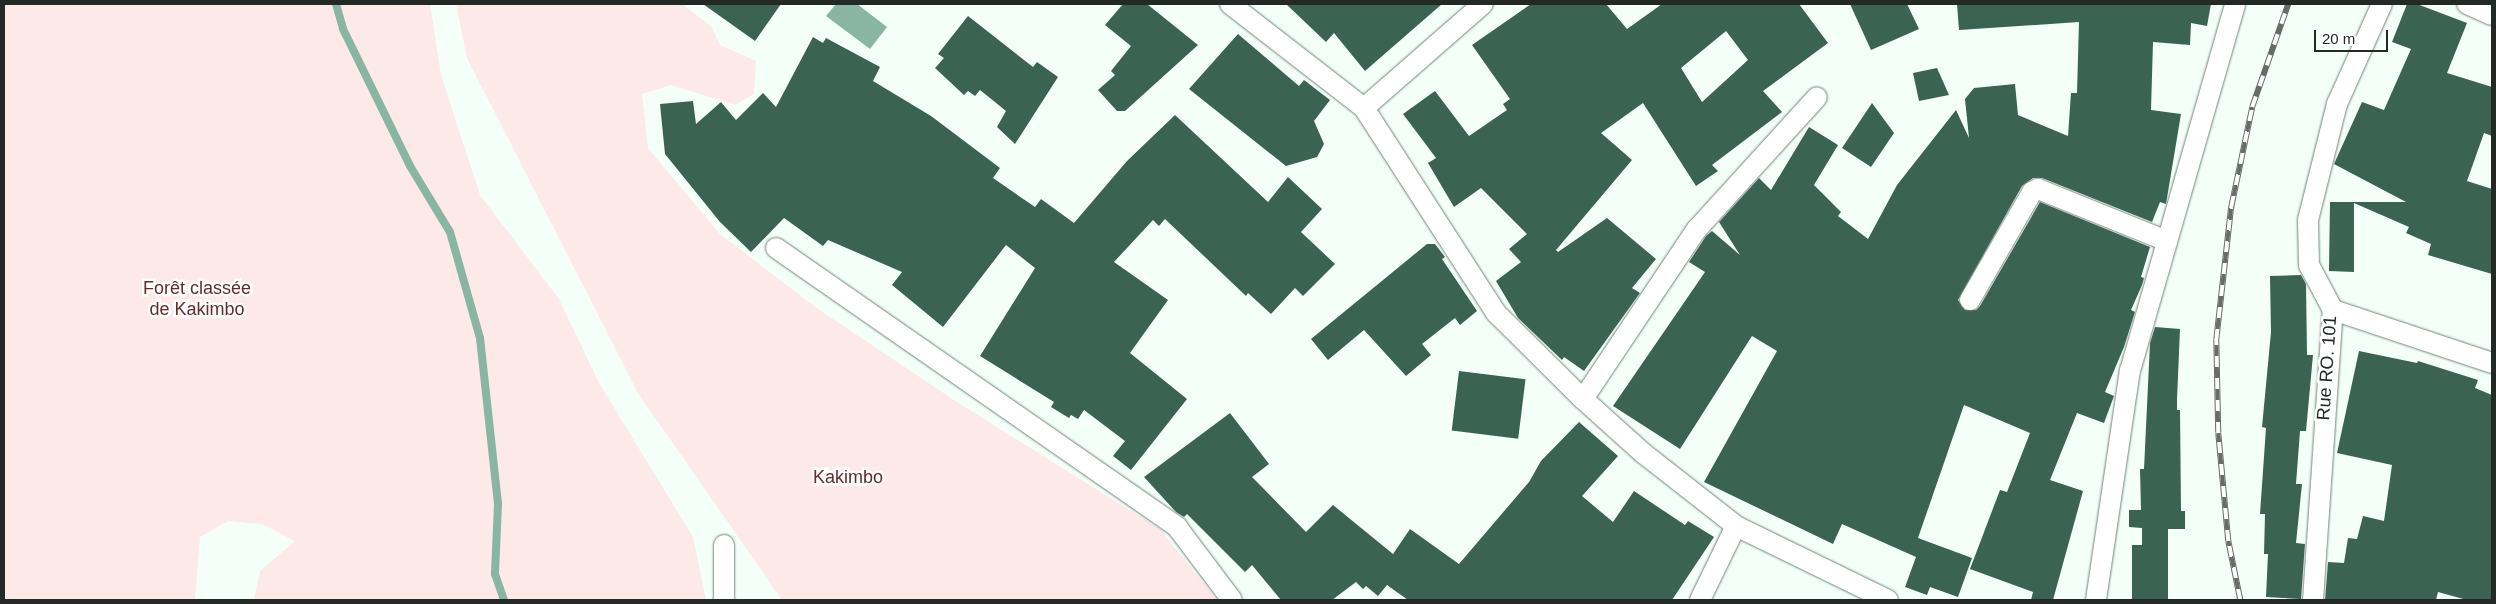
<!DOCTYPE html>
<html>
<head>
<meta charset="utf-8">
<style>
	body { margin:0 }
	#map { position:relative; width:2496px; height:604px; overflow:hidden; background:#f4fffa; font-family:Arial,sans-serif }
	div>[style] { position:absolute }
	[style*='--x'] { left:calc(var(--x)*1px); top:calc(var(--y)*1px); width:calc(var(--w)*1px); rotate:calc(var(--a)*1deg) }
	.green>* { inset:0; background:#fce9e8 }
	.water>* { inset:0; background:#89b5a3 }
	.stream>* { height:8px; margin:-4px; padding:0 4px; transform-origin:4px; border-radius:4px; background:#89b5a3 }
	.building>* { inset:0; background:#3a6353; transform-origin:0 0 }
	.roads { filter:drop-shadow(0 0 1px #73827c) drop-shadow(0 0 1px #73827c) }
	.street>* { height:20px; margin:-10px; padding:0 10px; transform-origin:10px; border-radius:10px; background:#fff }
	.rail>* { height:5.5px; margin-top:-2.75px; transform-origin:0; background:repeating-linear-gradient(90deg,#fff 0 11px,#656d6a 0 22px); box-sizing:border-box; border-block:1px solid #656d6a }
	span { translate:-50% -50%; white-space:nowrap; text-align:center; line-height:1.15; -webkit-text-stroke:5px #fff; paint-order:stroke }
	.park-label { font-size:18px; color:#642b2b }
	.street-label { font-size:18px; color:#232927 }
	.frame { position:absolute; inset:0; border:5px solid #232927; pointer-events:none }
	.scale { position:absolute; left:2314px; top:30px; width:74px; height:22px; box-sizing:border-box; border:2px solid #232927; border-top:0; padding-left:6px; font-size:15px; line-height:18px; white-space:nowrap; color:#232927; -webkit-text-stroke:4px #fff; paint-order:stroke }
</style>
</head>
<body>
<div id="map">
	<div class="green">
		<div style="clip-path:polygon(4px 4px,430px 4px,441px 75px,480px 195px,559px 299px,599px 383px,693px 537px,706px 600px,254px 600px,260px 571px,295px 541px,262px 524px,228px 521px,200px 537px,195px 600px,4px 600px)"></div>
		<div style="clip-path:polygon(456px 4px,682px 4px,711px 26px,720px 45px,756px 61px,754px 94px,735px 105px,671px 85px,642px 94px,648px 148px,720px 234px,818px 309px,960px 404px,1160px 529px,1217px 600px,782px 600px,638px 393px,467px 58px)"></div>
	</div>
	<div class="water">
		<div style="clip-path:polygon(836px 4px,857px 4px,887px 27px,870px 49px,826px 16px)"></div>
	</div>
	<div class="stream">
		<div style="--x:336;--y:4;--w:26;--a:74"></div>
		<div style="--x:343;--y:29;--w:153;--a:63.9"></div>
		<div style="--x:410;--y:166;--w:77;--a:58.8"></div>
		<div style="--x:450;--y:232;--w:110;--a:74.2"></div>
		<div style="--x:480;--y:338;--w:167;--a:83.8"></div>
		<div style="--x:498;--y:504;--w:70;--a:92.5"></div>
		<div style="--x:495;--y:574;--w:28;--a:71"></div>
	</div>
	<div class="building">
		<div style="clip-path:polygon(703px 4px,781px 4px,755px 41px)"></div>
		<div style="clip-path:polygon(1123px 4px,1147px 4px,1198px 45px,1125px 111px,1117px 111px,1098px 90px,1115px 75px,1111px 71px,1131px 46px,1105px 25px)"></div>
		<div style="clip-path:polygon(1286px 4px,1442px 4px,1365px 71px,1334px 33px,1326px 42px)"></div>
		<div style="clip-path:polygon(evenodd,1531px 4px,1606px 4px,1627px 29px,1662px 4px,1799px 4px,1828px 43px,1763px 91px,1782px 112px,1712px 165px,1718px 171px,1696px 186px,1643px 103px,1601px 133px,1632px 160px,1556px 250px,1558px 252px,1607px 218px,1656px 259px,1632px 288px,1640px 293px,1584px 371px,1564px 357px,1562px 360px,1518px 318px,1496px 281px,1521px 262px,1509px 249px,1527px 234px,1481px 188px,1454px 207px,1428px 163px,1436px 158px,1403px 114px,1435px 91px,1469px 136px,1507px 110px,1503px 104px,1510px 99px,1472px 45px,1531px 4px,1726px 31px,1748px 60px,1702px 102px,1681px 68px,1726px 31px)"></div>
		<div style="clip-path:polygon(1850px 4px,1907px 4px,1919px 29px,1871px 50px)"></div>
		<div style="clip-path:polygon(1957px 4px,2211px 4px,2207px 26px,2191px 23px,2190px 45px,2153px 42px,2151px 110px,2181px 114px,2166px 204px,2160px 202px,2152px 222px,2042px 178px,2033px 178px,2022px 186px,1958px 300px,1965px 310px,1976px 310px,1980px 306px,2040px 202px,2150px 247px,2141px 277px,2144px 278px,2142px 285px,2131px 310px,2135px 312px,2124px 347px,2105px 392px,2114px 396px,2104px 423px,2077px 413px,2050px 480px,2083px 491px,2053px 600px,2031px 600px,2033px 592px,1970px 569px,2000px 490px,2007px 492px,2030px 433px,1964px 405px,1918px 538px,1972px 558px,1958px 597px,1930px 587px,1927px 595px,1905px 587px,1916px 557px,1842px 524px,1833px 544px,1704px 482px,1777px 351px,1752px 336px,1680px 449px,1613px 406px,1705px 272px,1689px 262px,1706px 236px,1712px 231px,1740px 255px,1719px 222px,1759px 178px,1771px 190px,1809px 127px,1838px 145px,1814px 185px,1841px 212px,1838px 216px,1868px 239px,1897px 185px,1956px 110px,1969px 138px,1965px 99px,1974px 88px,2015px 84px,2018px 115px,2068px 136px,2071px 93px,2077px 93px,2079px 22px,1959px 30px)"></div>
		<div style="clip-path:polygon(2407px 4px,2417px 4px,2467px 23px,2447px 73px,2492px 87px,2492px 136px,2484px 133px,2467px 181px,2492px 189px,2492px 274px,2428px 255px,2431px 244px,2406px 233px,2409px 227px,2354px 203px,2354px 272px,2329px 271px,2330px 202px,2406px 202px,2334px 164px,2362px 102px,2384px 110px,2411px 49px,2392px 42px)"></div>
		<div style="clip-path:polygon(968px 16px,1033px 67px,1037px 62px,1058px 77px,1015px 144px,997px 127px,1006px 111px,980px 90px,975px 96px,968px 91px,964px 95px,935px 68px,944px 58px,938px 54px)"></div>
		<div style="clip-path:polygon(1238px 34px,1299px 86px,1304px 80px,1330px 100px,1314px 121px,1324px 144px,1317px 157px,1286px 166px,1189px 89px)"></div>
		<div style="clip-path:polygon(813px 37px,823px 43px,826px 38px,880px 67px,873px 81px,931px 116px,1000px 168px,993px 178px,1035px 207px,1041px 199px,1074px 223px,1127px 161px,1175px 115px,1268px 202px,1288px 177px,1322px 209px,1301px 232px,1335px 264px,1303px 296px,1295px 288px,1271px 314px,1248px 293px,1246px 296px,1165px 219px,1159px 226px,1153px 220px,1114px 262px,1168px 300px,1130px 353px,1187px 399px,1131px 470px,1113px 456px,1125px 441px,1084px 410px,1078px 419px,1071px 415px,1069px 418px,1051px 407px,1054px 402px,980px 356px,1035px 268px,1006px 245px,943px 327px,892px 285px,902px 272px,828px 240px,823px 246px,784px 218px,751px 252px,720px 222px,665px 154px,660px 104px,693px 101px,696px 124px,721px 102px,736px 120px,763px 93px,776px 107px)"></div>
		<div style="clip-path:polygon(1937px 68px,1949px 95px,1919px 101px,1913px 73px)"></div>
		<div style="clip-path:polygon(1872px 103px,1894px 133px,1871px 167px,1842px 148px)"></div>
		<div style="clip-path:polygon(1427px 244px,1435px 244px,1445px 257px,1442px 259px,1477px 311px,1460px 325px,1455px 318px,1422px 344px,1431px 355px,1406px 376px,1364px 330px,1328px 360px,1311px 339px)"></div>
		<div style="clip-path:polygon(2301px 275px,2306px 284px,2307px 355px,2313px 355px,2306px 431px,2300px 431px,2296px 484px,2302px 484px,2296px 543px,2305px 544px,2301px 599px,2266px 597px,2268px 554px,2264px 554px,2265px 514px,2260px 514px,2266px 428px,2262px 427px,2271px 332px,2270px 276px)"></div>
		<div style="clip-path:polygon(2155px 327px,2180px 329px,2177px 400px,2177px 410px,2180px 410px,2181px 511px,2185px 511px,2185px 529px,2168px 529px,2168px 600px,2132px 600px,2132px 545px,2142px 545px,2142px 528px,2129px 527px,2129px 510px,2141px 510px,2140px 469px,2144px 469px,2150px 343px)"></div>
		<div style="clip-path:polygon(2359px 351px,2417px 363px,2418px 361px,2478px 380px,2475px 388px,2492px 395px,2492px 600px,2467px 600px,2438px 592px,2436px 600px,2325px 600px,2328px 562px,2344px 563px,2348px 538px,2357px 539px,2363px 516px,2384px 521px,2392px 465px,2337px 453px)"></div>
		<div style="left:1459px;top:371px;width:67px;height:60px;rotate:7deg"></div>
		<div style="clip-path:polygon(1230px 413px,1269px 464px,1252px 477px,1306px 532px,1333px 505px,1393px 554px,1410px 529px,1459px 564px,1529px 482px,1541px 461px,1579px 422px,1618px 456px,1582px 496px,1613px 522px,1634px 491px,1685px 525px,1688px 521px,1714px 537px,1672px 600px,1408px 600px,1387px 585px,1378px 596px,1366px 586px,1363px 589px,1356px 582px,1332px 600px,1281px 600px,1252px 565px,1245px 572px,1187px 514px,1184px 517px,1176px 512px,1144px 477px)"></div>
	</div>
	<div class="roads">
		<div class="street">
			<div style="--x:1230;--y:4;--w:170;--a:37.8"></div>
			<div style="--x:1364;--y:108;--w:244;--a:57.2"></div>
			<div style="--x:1496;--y:313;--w:122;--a:44.7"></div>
			<div style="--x:1583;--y:399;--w:81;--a:42"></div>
			<div style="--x:1643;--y:453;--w:118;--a:38.1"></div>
			<div style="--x:1736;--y:526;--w:169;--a:26"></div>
			<div style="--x:2467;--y:4;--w:27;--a:24"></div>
			<div style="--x:1364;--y:108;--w:158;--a:-41.2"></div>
			<div style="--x:776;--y:248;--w:489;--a:34.8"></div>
			<div style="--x:1177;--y:527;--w:91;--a:53"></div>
			<div style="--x:1970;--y:300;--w:125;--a:-60.1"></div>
			<div style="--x:2032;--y:192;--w:7;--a:-27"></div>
			<div style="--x:2038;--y:189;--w:139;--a:22"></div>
			<div style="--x:2333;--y:310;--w:168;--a:18.4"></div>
			<div style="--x:1583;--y:399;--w:205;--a:-56.2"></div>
			<div style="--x:1697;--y:229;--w:178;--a:-47.7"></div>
			<div style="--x:724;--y:600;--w:55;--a:-90"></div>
			<div style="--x:1700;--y:600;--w:82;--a:-64.1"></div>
			<div style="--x:2096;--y:600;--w:232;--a:-81.6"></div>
			<div style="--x:2130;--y:371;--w:382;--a:-74"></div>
			<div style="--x:2313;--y:600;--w:291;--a:-86.1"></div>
			<div style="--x:2333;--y:310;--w:51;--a:-118.1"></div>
			<div style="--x:2309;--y:265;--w:45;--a:-91.3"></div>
			<div style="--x:2308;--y:220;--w:120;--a:-76"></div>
			<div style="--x:2337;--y:104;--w:110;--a:-65.8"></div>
		</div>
	</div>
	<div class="rail">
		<div style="--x:2240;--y:600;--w:60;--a:-101.5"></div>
		<div style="--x:2228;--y:541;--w:108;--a:-95.3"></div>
		<div style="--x:2218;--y:433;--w:93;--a:-91.2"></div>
		<div style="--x:2216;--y:340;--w:134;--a:-83.6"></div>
		<div style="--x:2231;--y:207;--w:102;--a:-78.1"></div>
		<div style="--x:2252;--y:107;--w:109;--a:-70.7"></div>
	</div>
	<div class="park-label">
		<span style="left:197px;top:299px">Forêt classée<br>de Kakimbo</span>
		<span style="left:848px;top:477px">Kakimbo</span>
	</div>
	<div class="street-label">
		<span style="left:2327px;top:368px;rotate:-86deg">Rue RO. 101</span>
	</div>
	<div class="frame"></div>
	<div class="scale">20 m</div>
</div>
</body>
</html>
